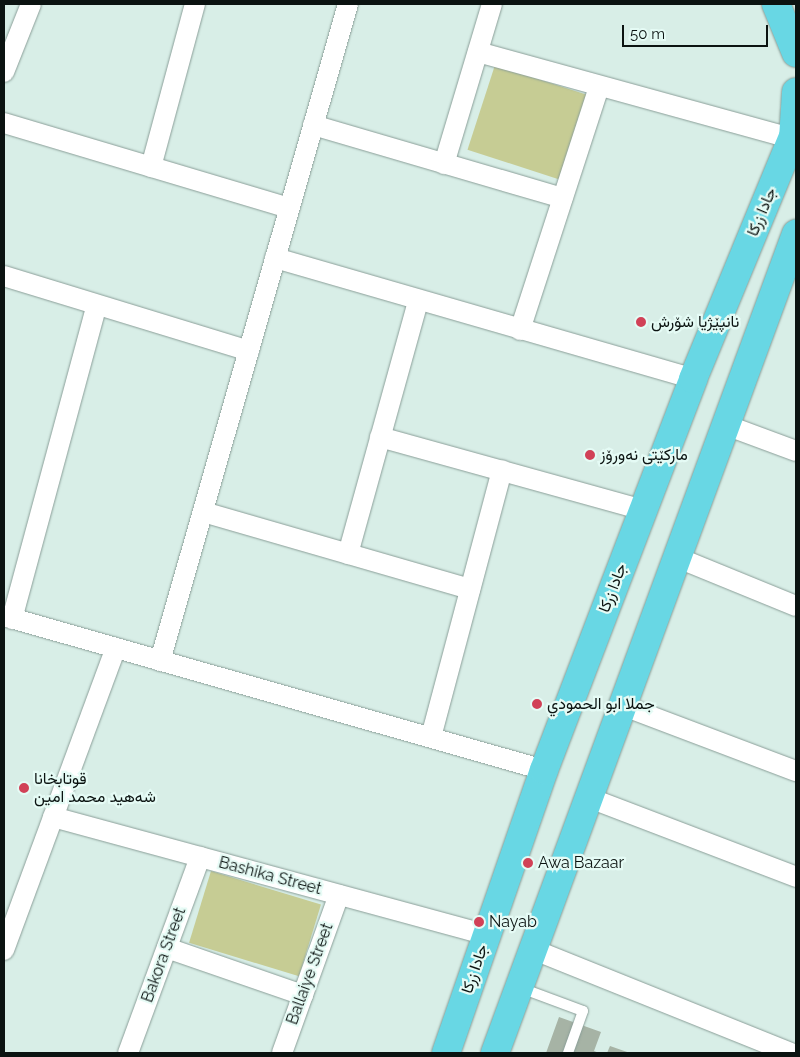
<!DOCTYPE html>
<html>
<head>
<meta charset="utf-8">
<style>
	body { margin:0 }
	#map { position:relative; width:800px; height:1057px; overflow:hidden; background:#d8eee7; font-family:Raleway,Vazirmatn,sans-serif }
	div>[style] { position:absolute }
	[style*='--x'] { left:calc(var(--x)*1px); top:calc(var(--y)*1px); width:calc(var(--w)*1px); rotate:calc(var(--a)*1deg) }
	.green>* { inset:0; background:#c6cc94; transform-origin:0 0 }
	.building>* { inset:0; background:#a6b3a5 }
	.roads { filter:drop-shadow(0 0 1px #8a9e98) drop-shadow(0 0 1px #8a9e98) }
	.service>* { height:10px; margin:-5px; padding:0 5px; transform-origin:5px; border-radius:5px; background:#fff }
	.minor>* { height:20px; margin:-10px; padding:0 10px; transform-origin:10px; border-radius:10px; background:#fff }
	.primary>* { height:28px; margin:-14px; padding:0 14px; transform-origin:14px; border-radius:14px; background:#68d7e4 }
	.dots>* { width:14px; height:14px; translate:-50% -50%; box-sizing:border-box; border:2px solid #e5fbf5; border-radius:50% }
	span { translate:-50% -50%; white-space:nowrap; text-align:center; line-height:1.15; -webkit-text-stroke:4.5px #e5fbf5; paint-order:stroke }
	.street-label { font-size:16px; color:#0b1311 }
	.poi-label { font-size:16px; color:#0b1311 }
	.left { translate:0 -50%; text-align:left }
	.frame { position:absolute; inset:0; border:5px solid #0b1311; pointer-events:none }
	.scale { position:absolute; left:622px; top:25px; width:146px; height:22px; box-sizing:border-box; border:2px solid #0b1311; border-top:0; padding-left:6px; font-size:15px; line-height:18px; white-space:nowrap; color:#0b1311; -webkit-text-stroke:4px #e5fbf5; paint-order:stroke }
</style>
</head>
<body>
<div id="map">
	<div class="green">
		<div style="left:495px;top:65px;width:103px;height:89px;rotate:18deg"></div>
		<div style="left:211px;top:871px;width:115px;height:75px;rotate:17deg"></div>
	</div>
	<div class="building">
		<div style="clip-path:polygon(559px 1017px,601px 1032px,594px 1051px,599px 1053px,546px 1053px)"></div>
		<div style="clip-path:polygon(610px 1046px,630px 1053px,607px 1053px)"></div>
	</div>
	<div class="roads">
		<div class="service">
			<div style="--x:521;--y:988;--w:66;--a:20.4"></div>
			<div style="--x:583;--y:1011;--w:45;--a:109.7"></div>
		</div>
		<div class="minor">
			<div style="--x:478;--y:52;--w:327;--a:15.4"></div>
			<div style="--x:4;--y:72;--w:73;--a:-68.3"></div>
			<div style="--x:4;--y:123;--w:297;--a:16.6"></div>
			<div style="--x:313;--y:125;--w:260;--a:16.3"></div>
			<div style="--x:444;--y:164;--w:167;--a:-73.3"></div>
			<div style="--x:151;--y:167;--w:169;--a:-74.9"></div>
			<div style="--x:275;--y:258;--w:435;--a:16.1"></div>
			<div style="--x:4;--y:276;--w:256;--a:17"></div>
			<div style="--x:520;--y:330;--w:256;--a:-72"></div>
			<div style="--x:726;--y:425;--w:75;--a:20.4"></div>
			<div style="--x:380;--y:437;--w:273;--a:15.5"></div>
			<div style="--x:203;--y:512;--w:278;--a:16.1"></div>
			<div style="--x:348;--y:554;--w:263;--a:-74.5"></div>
			<div style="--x:676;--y:557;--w:130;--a:22.2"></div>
			<div style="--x:4;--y:616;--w:562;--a:15.92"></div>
			<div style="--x:12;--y:619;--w:325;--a:-74.9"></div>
			<div style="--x:160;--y:661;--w:683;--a:-74.03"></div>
			<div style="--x:621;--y:705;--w:187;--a:20.7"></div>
			<div style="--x:431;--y:737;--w:276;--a:-75.1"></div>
			<div style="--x:587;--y:797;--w:224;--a:20.9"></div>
			<div style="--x:53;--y:817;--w:450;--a:15.2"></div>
			<div style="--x:167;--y:948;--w:144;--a:19.1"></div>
			<div style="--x:532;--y:949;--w:279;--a:21.9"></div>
			<div style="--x:4;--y:950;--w:322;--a:-69.7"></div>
			<div style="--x:128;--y:1053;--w:209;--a:-69.8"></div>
			<div style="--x:282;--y:1053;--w:168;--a:-70.2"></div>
		</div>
		<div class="primary">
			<div style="--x:776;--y:4;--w:53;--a:67.8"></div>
			<div style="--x:793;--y:139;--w:47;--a:-86.3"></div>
			<div style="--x:446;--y:1053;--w:299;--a:-70.9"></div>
			<div style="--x:544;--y:770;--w:418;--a:-69.1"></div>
			<div style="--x:693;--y:379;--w:270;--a:-67.6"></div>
			<div style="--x:495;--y:1053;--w:873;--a:-69.82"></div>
		</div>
	</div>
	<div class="dots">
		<div style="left:641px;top:322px;background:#d14157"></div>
		<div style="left:590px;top:455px;background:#d14157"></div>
		<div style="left:537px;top:704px;background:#d14157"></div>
		<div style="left:24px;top:788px;background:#d14157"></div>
		<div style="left:528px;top:863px;background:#d14157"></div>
		<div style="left:479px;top:922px;background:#d14157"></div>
	</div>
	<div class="street-label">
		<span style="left:762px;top:212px;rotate:-67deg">جادا زرکا</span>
		<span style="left:613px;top:588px;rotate:-69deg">جادا زرکا</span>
		<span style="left:270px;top:876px;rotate:15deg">Bashika Street</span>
		<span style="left:164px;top:955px;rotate:-70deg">Bakora Street</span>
		<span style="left:475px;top:969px;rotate:-71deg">جادا زرکا</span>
		<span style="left:310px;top:974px;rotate:-70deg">Ballaiye Street</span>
	</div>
	<div class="poi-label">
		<span class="left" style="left:651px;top:322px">نانپێژیا شۆرش</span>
		<span class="left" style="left:600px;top:455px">مارکێتی نەورۆز</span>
		<span class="left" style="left:547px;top:704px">جملا ابو الحمودي</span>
		<span class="left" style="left:34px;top:788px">قوتابخانا<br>شەهید محمد امین</span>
		<span class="left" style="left:538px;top:863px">Awa Bazaar</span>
		<span class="left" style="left:489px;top:922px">Nayab</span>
	</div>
	<div class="frame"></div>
	<div class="scale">50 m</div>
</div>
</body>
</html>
